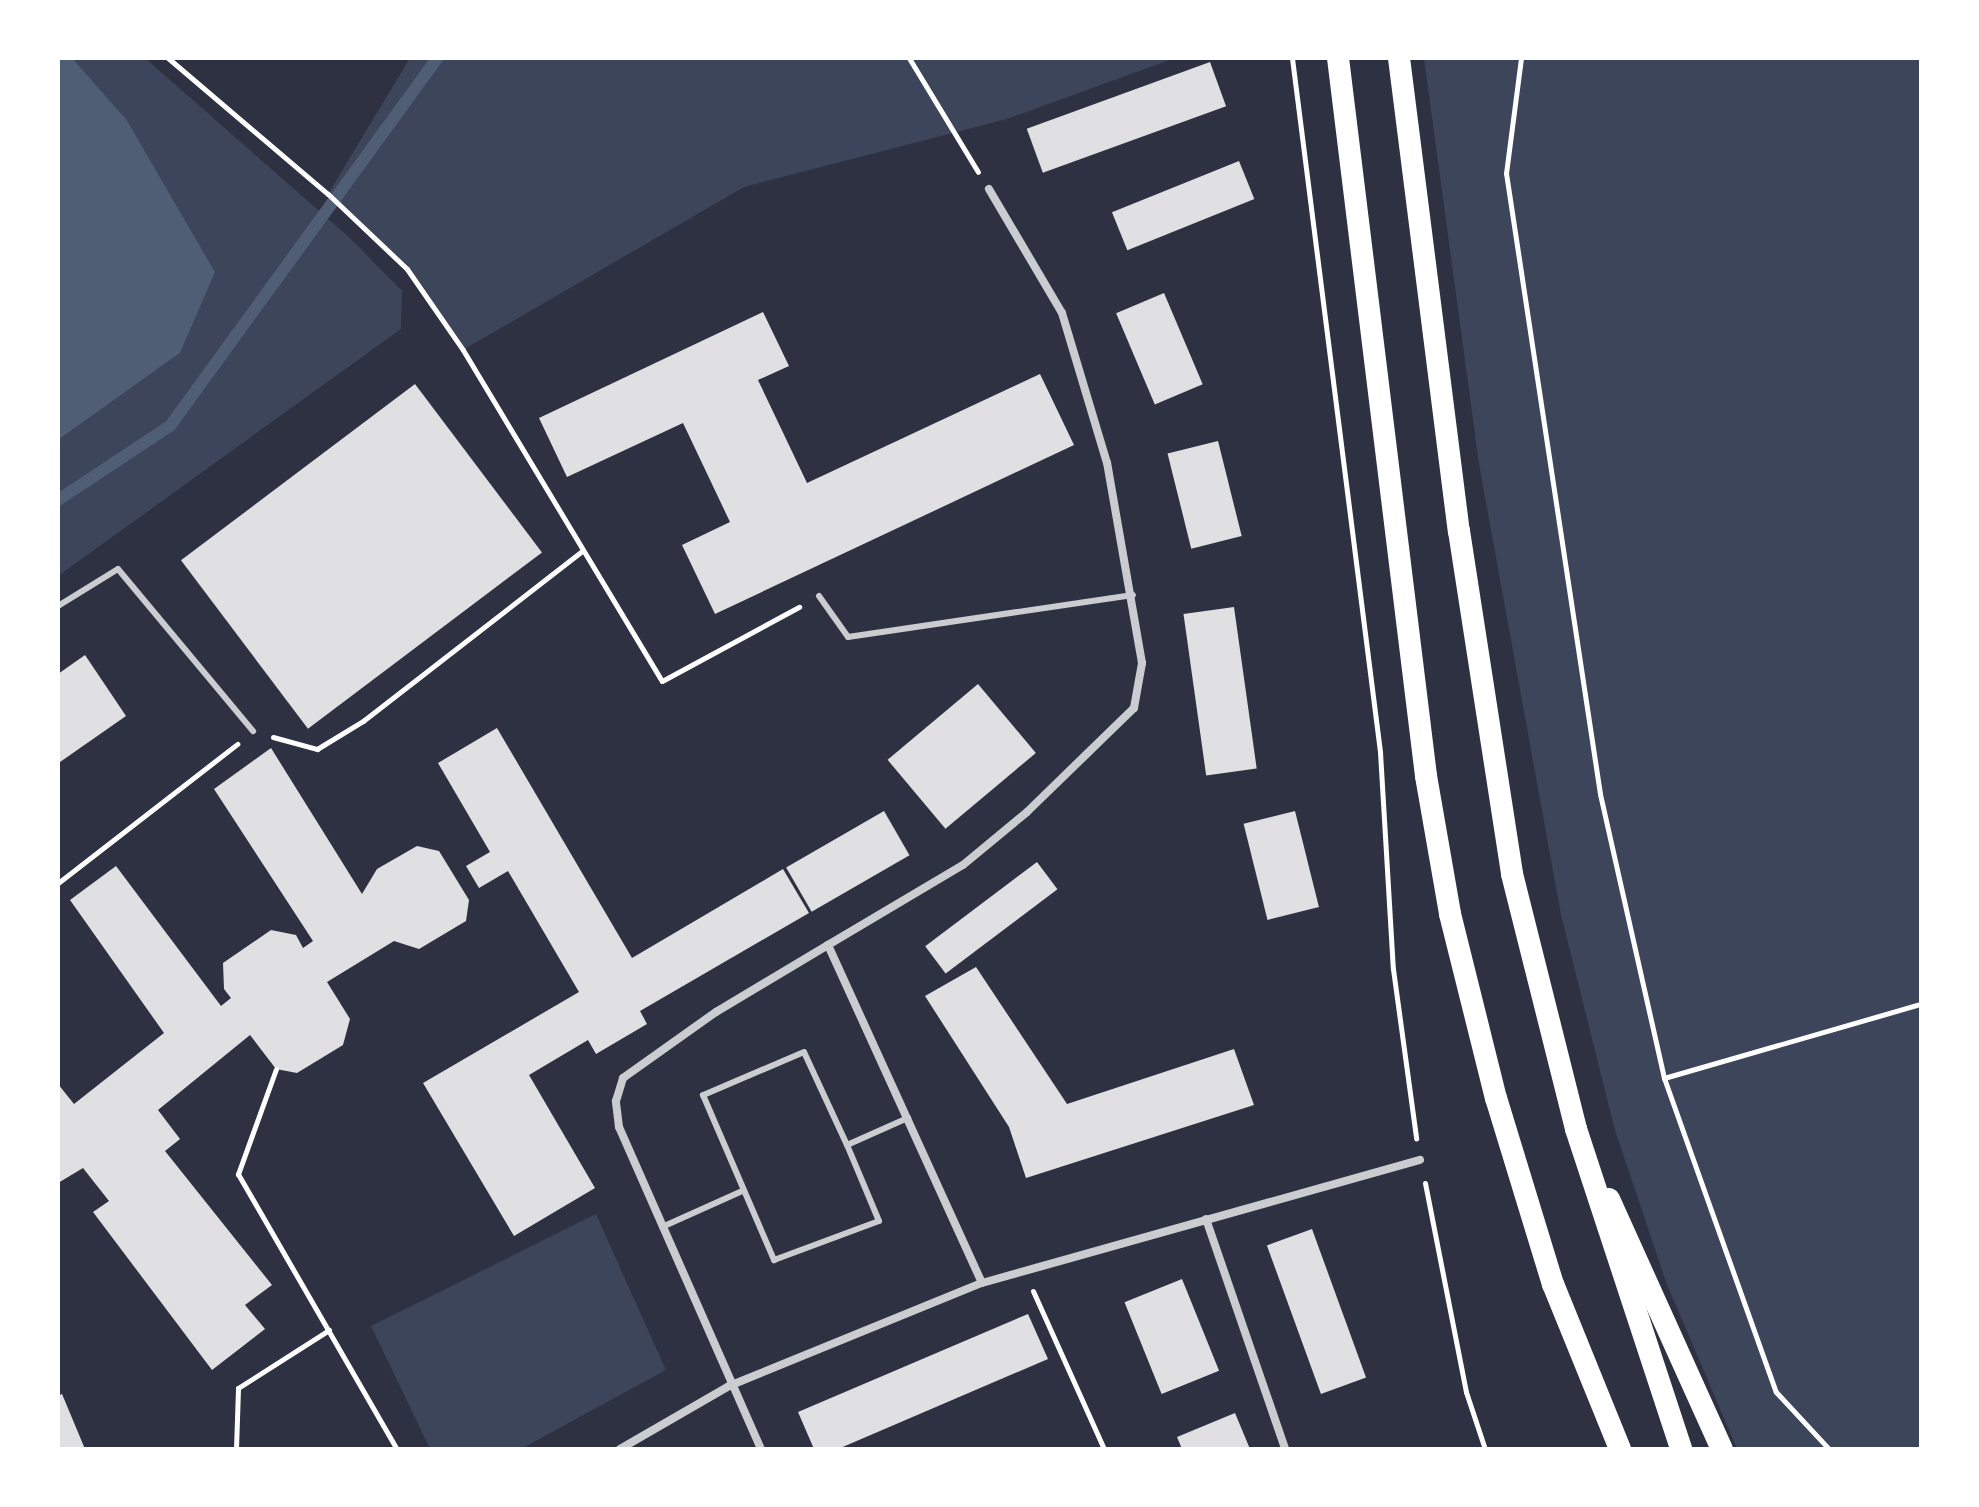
<!DOCTYPE html>
<html>
<head>
<meta charset="utf-8">
<style>
	body { margin:0 }
	#map { position:relative; width:1979px; height:1507px; overflow:hidden; background:#2d3142; font-family:Bitter,serif }
	div>[style] { position:absolute }
	[style*='--x'] { left:calc(var(--x)*1px); top:calc(var(--y)*1px); width:calc(var(--w)*1px); rotate:calc(var(--a)*1deg) }
	.green>* { inset:0; background:#3c4559 }
	.water>* { inset:0; background:#4f5d75 }
	.stream>* { height:12px; margin:-6px; padding:0 6px; transform-origin:6px; border-radius:6px; background:#4f5d75 }
	.building>* { inset:0; background:#e0e0e3; transform-origin:0 0 }
	.path>* { height:5px; margin:-2.5px; padding:0 2.5px; transform-origin:2.5px; border-radius:2.5px; background:#fff }
	.service>* { height:6px; margin:-3px; padding:0 3px; transform-origin:3px; border-radius:3px; background:#caccd0 }
	.minor>* { height:8px; margin:-4px; padding:0 4px; transform-origin:4px; border-radius:4px; background:#caccd0 }
	.trunk>* { height:22px; margin:-11px; padding:0 11px; transform-origin:11px; border-radius:11px; background:#fff }
	span { translate:-50% -50%; white-space:nowrap; text-align:center; line-height:1.15; -webkit-text-stroke:6px #fff; paint-order:stroke }
	.frame { position:absolute; inset:0; border:60px solid #fff; pointer-events:none }
</style>
</head>
<body>
<div id="map">
	<div class="green">
		<div style="clip-path:polygon(72px 58px,145px 58px,351px 239px,402px 291px,401px 329px,58px 576px,58px 440px,180px 353px,126px 119px)"></div>
		<div style="clip-path:polygon(410px 58px,1175px 58px,1007px 119px,744px 187px,463px 350px,407px 269px,328px 194px)"></div>
		<div style="clip-path:polygon(1424px 58px,1921px 58px,1921px 1449px,1737px 1449px,1666px 1282px,1614px 1127px,1561px 915px,1479px 464px)"></div>
		<div style="clip-path:polygon(596px 1214px,666px 1370px,521px 1449px,430px 1449px,371px 1326px)"></div>
	</div>
	<div class="water">
		<div style="clip-path:polygon(58px 58px,72px 58px,126px 119px,215px 272px,180px 353px,58px 440px)"></div>
	</div>
	<div class="stream">
		<div style="--x:58;--y:500;--w:134;--a:-33.5"></div>
		<div style="--x:170;--y:426;--w:455;--a:-54"></div>
	</div>
	<div class="building">
		<div style="left:1210px;top:62px;width:47px;height:195px;rotate:70deg"></div>
		<div style="left:1239px;top:161px;width:41px;height:137px;rotate:68deg"></div>
		<div style="left:1164px;top:293px;width:99px;height:52px;rotate:67deg"></div>
		<div style="clip-path:polygon(763px 312px,789px 366px,758px 380px,807px 483px,1040px 374px,1074px 445px,715px 614px,682px 545px,730px 522px,683px 423px,567px 477px,539px 418px)"></div>
		<div style="left:415px;top:384px;width:211px;height:293px;rotate:53deg"></div>
		<div style="left:1218px;top:441px;width:98px;height:52px;rotate:76deg"></div>
		<div style="left:1234px;top:607px;width:163px;height:51px;rotate:82deg"></div>
		<div style="clip-path:polygon(85px 655px,126px 716px,60px 762px,58px 674px)"></div>
		<div style="left:978px;top:684px;width:90px;height:118px;rotate:50deg"></div>
		<div style="clip-path:polygon(497px 728px,632px 958px,783px 869px,809px 913px,640px 1011px,647px 1024px,596px 1054px,588px 1040px,529px 1075px,595px 1188px,514px 1236px,423px 1083px,579px 992px,508px 871px,479px 888px,466px 866px,490px 852px,438px 763px)"></div>
		<div style="clip-path:polygon(271px 748px,362px 894px,377px 869px,417px 846px,439px 851px,469px 900px,466px 921px,419px 949px,394px 941px,327px 982px,350px 1019px,343px 1045px,297px 1073px,276px 1069px,250px 1035px,158px 1110px,180px 1139px,165px 1151px,272px 1285px,245px 1305px,265px 1329px,212px 1370px,93px 1212px,109px 1201px,83px 1168px,58px 1183px,58px 1084px,74px 1104px,164px 1033px,70px 900px,116px 866px,221px 1006px,231px 998px,224px 989px,223px 963px,271px 930px,296px 935px,303px 948px,313px 941px,214px 789px)"></div>
		<div style="left:884px;top:811px;width:51px;height:113px;rotate:60deg"></div>
		<div style="left:1295px;top:811px;width:99px;height:53px;rotate:76deg"></div>
		<div style="left:1037px;top:862px;width:34px;height:140px;rotate:53deg"></div>
		<div style="clip-path:polygon(976px 967px,1067px 1104px,1234px 1049px,1254px 1105px,1026px 1178px,1009px 1127px,925px 996px)"></div>
		<div style="left:1312px;top:1229px;width:158px;height:48px;rotate:70deg"></div>
		<div style="left:1182px;top:1279px;width:99px;height:62px;rotate:68deg"></div>
		<div style="clip-path:polygon(1028px 1314px,1048px 1359px,838px 1449px,814px 1449px,798px 1412px)"></div>
		<div style="clip-path:polygon(62px 1394px,85px 1449px,58px 1449px,58px 1396px)"></div>
		<div style="clip-path:polygon(1235px 1413px,1250px 1449px,1182px 1449px,1177px 1437px)"></div>
	</div>
	<div class="path">
		<div style="--x:168;--y:58;--w:210;--a:40.4"></div>
		<div style="--x:328;--y:194;--w:109;--a:43.5"></div>
		<div style="--x:407;--y:269;--w:98;--a:55.3"></div>
		<div style="--x:463;--y:350;--w:386;--a:59"></div>
		<div style="--x:662;--y:681;--w:156;--a:-28.4"></div>
		<div style="--x:909;--y:58;--w:133;--a:58.8"></div>
		<div style="--x:1292;--y:58;--w:700;--a:82.77"></div>
		<div style="--x:1380;--y:752;--w:217;--a:86.6"></div>
		<div style="--x:1393;--y:969;--w:171;--a:82.2"></div>
		<div style="--x:1521;--y:58;--w:116;--a:97.4"></div>
		<div style="--x:1506;--y:173;--w:628;--a:81.39"></div>
		<div style="--x:1600;--y:794;--w:291;--a:77.3"></div>
		<div style="--x:1664;--y:1078;--w:333;--a:70.4"></div>
		<div style="--x:1776;--y:1392;--w:78;--a:47.1"></div>
		<div style="--x:273;--y:737;--w:46;--a:15.3"></div>
		<div style="--x:317;--y:749;--w:54;--a:-31.3"></div>
		<div style="--x:363;--y:721;--w:276;--a:-37.8"></div>
		<div style="--x:58;--y:883;--w:227;--a:-37.8"></div>
		<div style="--x:276;--y:1069;--w:112;--a:109.9"></div>
		<div style="--x:238;--y:1174;--w:318;--a:60"></div>
		<div style="--x:1664;--y:1078;--w:267;--a:-16.1"></div>
		<div style="--x:1425;--y:1183;--w:213;--a:78.9"></div>
		<div style="--x:1466;--y:1392;--w:60;--a:71.6"></div>
		<div style="--x:1033;--y:1291;--w:173;--a:65.8"></div>
		<div style="--x:236;--y:1449;--w:61;--a:-88.1"></div>
		<div style="--x:238;--y:1388;--w:108;--a:-32.5"></div>
	</div>
	<div class="service">
		<div style="--x:819;--y:596;--w:50;--a:54.7"></div>
		<div style="--x:848;--y:637;--w:288;--a:-8.4"></div>
		<div style="--x:58;--y:606;--w:70;--a:-31.7"></div>
		<div style="--x:118;--y:569;--w:211;--a:50.2"></div>
		<div style="--x:847;--y:1145;--w:102;--a:-114.8"></div>
		<div style="--x:804;--y:1052;--w:110;--a:156.9"></div>
		<div style="--x:703;--y:1095;--w:180;--a:66.7"></div>
		<div style="--x:774;--y:1260;--w:112;--a:-20.4"></div>
		<div style="--x:879;--y:1221;--w:82;--a:-112.8"></div>
		<div style="--x:847;--y:1145;--w:67;--a:-23.9"></div>
		<div style="--x:662;--y:1227;--w:88;--a:-24.2"></div>
	</div>
	<div class="minor">
		<div style="--x:828;--y:945;--w:157;--a:-30.7"></div>
		<div style="--x:963;--y:865;--w:83;--a:-39.6"></div>
		<div style="--x:1027;--y:812;--w:149;--a:-44.2"></div>
		<div style="--x:1134;--y:708;--w:46;--a:-79.9"></div>
		<div style="--x:1142;--y:663;--w:203;--a:-99.9"></div>
		<div style="--x:1107;--y:463;--w:157;--a:-106.7"></div>
		<div style="--x:1062;--y:313;--w:144;--a:-120.5"></div>
		<div style="--x:1206;--y:1219;--w:243;--a:71"></div>
		<div style="--x:620;--y:1449;--w:126;--a:-30"></div>
		<div style="--x:729;--y:1386;--w:273;--a:-22.2"></div>
		<div style="--x:982;--y:1283;--w:455;--a:-15.7"></div>
		<div style="--x:761;--y:1449;--w:352;--a:-113.8"></div>
		<div style="--x:619;--y:1127;--w:26;--a:-97"></div>
		<div style="--x:616;--y:1101;--w:24;--a:-73"></div>
		<div style="--x:623;--y:1078;--w:114;--a:-35.4"></div>
		<div style="--x:716;--y:1012;--w:131;--a:-30.9"></div>
		<div style="--x:828;--y:945;--w:371;--a:65.5"></div>
	</div>
	<div class="trunk">
		<div style="--x:1338;--y:58;--w:723;--a:83.01"></div>
		<div style="--x:1426;--y:776;--w:140;--a:80.1"></div>
		<div style="--x:1450;--y:914;--w:190;--a:76"></div>
		<div style="--x:1496;--y:1098;--w:195;--a:73"></div>
		<div style="--x:1553;--y:1284;--w:178;--a:67.9"></div>
		<div style="--x:1399;--y:58;--w:477;--a:82.8"></div>
		<div style="--x:1459;--y:531;--w:347;--a:81.2"></div>
		<div style="--x:1512;--y:874;--w:263;--a:75.9"></div>
		<div style="--x:1576;--y:1129;--w:337;--a:71.8"></div>
		<div style="--x:1609;--y:1199;--w:274;--a:65.7"></div>
	</div>
	<div class="frame"></div>
</div>
</body>
</html>
